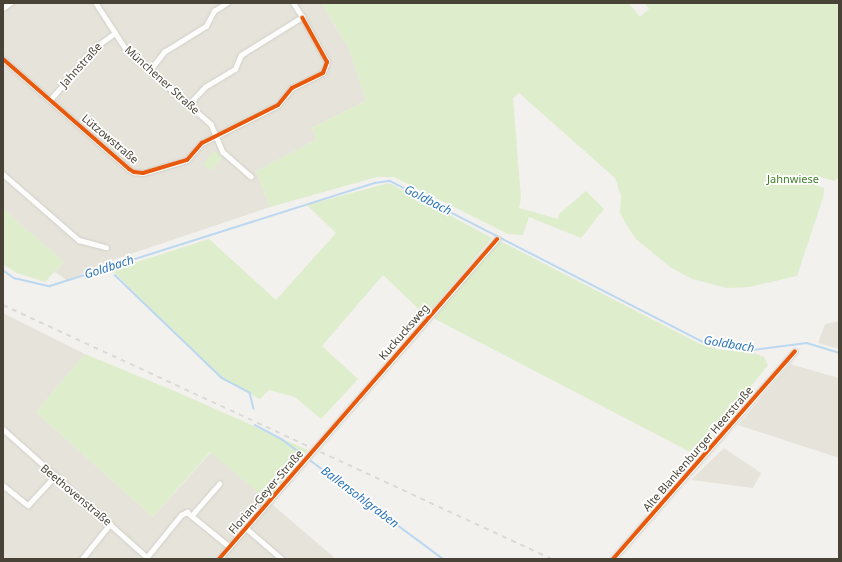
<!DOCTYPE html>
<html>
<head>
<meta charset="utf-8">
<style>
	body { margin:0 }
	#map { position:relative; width:842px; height:562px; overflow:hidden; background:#f2f1ed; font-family:"Noto Sans",sans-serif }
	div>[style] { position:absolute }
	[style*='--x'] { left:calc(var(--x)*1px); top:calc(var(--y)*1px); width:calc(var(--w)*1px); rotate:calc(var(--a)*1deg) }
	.residential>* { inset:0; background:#e6e3da }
	.green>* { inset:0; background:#deedcc; transform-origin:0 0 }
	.stream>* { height:1.5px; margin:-0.75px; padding:0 0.75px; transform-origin:0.75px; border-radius:0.75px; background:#bcd8f1 }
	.roads { filter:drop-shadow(0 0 1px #d0cfca) drop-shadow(0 0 1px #d0cfca) }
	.minor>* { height:4.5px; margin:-2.25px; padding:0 2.25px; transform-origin:2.25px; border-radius:2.25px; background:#fdfdfc }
	.rail>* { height:1.5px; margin-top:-0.75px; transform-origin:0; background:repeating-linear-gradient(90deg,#dadad9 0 5px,transparent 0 10px) }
	.cycleway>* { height:4px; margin:-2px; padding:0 2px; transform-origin:2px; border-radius:2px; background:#e8590c }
	span { translate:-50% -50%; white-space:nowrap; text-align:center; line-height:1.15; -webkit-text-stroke:3.5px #fff; paint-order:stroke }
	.street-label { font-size:11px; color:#494337 }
	.park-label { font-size:11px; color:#437e28 }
	.water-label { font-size:12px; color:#2c75ba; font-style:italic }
	.frame { position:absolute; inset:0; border:4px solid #494337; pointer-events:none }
</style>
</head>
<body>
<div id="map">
	<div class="residential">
		<div style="clip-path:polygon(3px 3px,321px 3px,349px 49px,366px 101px,312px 128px,316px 140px,256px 171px,270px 207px,101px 264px,68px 281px,55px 272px,64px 262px,3px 209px)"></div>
		<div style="clip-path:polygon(3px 313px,85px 354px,36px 412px,153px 517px,211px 452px,336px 559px,3px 559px)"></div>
		<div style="clip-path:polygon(839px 321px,839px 349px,818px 343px,825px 324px)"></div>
		<div style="clip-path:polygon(790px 364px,839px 378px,839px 458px,738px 425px)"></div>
		<div style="clip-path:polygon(724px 448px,761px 473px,753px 488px,691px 480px)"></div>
	</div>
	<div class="green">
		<div style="clip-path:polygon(321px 3px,629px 3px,640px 17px,649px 9px,644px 3px,839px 3px,839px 177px,834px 181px,817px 176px,814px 185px,824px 188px,823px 198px,797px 276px,749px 287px,727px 288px,692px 279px,670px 267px,636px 239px,629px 229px,620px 213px,621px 196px,615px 178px,519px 93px,513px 98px,521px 198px,519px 208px,558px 219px,559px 214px,586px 191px,604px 209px,581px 238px,529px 217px,523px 235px,508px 234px,394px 177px,377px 177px,270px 207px,256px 171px,316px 140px,312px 128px,366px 101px,349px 49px)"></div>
		<div style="left:214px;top:151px;width:11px;height:17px;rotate:41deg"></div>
		<div style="clip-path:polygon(389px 183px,492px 238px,426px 316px,383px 275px,322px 346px,358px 379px,321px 419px,295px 397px,269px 390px,260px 399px,220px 378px,112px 270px,209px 239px,276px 300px,336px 233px,307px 205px)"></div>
		<div style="clip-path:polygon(3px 209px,64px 262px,45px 282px,17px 273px,3px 264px)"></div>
		<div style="clip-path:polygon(500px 241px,700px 344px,721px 350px,754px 353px,764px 357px,768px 365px,696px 455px,433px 318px)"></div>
		<div style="clip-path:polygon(85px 354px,179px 393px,308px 450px,267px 500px,210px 452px,153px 517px,36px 412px)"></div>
	</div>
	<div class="stream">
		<div style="--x:3;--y:270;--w:14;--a:36"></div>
		<div style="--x:14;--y:278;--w:37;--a:13"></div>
		<div style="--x:50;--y:286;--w:341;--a:-17.6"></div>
		<div style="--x:375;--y:183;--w:15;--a:-8"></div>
		<div style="--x:390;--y:181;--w:352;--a:27.2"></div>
		<div style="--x:703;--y:342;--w:51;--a:9.1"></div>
		<div style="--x:753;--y:350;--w:54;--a:-7.4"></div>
		<div style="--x:807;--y:343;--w:34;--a:17"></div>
		<div style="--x:115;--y:275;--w:149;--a:43.9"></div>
		<div style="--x:222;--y:378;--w:32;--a:28"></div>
		<div style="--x:250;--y:393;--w:16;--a:76"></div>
		<div style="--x:255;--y:425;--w:32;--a:28"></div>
		<div style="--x:283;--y:440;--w:199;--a:36.6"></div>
	</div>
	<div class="roads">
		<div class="minor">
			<div style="--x:96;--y:3;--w:57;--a:57.1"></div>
			<div style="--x:127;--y:51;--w:111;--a:41"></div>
			<div style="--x:211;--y:124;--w:30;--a:67"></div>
			<div style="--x:223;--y:152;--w:37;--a:41"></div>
			<div style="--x:3;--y:8;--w:9;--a:-36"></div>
			<div style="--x:3;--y:59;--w:167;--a:41.1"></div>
			<div style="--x:129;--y:169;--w:6;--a:31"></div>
			<div style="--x:134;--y:172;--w:9;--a:6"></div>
			<div style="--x:143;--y:173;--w:46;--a:-16.5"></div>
			<div style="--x:187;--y:160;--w:23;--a:-49"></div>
			<div style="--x:202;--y:143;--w:85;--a:-26.6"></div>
			<div style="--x:278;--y:105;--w:22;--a:-51"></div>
			<div style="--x:292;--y:88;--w:34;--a:-26"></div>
			<div style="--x:323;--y:73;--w:12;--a:-70"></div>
			<div style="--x:327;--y:62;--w:51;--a:-119.1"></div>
			<div style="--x:150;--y:70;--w:23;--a:-52"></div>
			<div style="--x:164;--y:52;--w:49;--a:-31.8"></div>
			<div style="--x:206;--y:26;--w:17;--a:-62"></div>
			<div style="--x:214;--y:11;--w:15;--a:-32"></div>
			<div style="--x:50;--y:100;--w:72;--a:-49"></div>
			<div style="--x:97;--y:46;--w:22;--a:-36"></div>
			<div style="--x:189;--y:104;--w:23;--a:-47"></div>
			<div style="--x:205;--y:87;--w:35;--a:-31"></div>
			<div style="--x:235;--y:69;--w:15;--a:-67"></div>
			<div style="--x:241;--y:55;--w:72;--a:-31.9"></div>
			<div style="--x:302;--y:17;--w:17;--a:-123"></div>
			<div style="--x:3;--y:174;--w:101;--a:41"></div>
			<div style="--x:79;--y:240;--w:28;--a:15"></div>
			<div style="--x:3;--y:429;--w:195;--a:41.7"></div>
			<div style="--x:3;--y:485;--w:32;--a:39"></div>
			<div style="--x:28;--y:505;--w:40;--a:-47"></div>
			<div style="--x:193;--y:514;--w:40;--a:-49"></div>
			<div style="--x:246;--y:528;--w:48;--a:40.7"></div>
			<div style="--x:147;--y:557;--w:54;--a:-51"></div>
			<div style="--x:181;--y:515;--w:7;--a:-27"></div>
			<div style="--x:187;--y:512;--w:55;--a:39.1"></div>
			<div style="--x:82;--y:559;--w:45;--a:-51.3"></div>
			<div style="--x:219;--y:559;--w:424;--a:-49"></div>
			<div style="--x:613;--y:559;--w:276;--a:-48.8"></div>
		</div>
	</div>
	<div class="rail">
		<div style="--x:3;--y:305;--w:605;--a:24.83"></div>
	</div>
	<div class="cycleway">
		<div style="--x:3;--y:59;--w:167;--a:41.1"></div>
		<div style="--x:129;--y:169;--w:6;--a:31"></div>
		<div style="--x:134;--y:172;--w:9;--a:6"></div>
		<div style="--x:143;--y:173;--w:46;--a:-16.5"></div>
		<div style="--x:187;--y:160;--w:23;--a:-49"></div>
		<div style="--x:202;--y:143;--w:85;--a:-26.6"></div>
		<div style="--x:278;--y:105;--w:22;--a:-51"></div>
		<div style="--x:292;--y:88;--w:34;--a:-26"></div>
		<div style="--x:323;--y:73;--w:12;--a:-70"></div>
		<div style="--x:327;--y:62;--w:51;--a:-119.1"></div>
		<div style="--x:219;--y:559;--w:424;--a:-49"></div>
		<div style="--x:613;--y:559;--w:276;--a:-48.8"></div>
	</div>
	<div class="street-label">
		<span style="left:81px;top:65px;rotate:-48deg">Jahnstraße</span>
		<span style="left:162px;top:80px;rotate:42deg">Münchener Straße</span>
		<span style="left:110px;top:139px;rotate:40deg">Lützowstraße</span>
		<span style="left:404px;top:332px;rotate:-49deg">Kuckucksweg</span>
		<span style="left:698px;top:449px;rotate:-49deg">Alte Blankenburger Heerstraße</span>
		<span style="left:266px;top:492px;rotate:-49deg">Florian-Geyer-Straße</span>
		<span style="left:76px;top:495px;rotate:40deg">Beethovenstraße</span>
	</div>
	<div class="park-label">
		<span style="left:793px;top:179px">Jahnwiese</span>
	</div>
	<div class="water-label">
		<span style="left:428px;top:200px;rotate:27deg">Goldbach</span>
		<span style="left:109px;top:267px;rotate:-18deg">Goldbach</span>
		<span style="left:729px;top:344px;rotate:9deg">Goldbach</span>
		<span style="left:360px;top:497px;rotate:37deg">Ballensohlgraben</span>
	</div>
	<div class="frame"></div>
</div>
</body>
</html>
